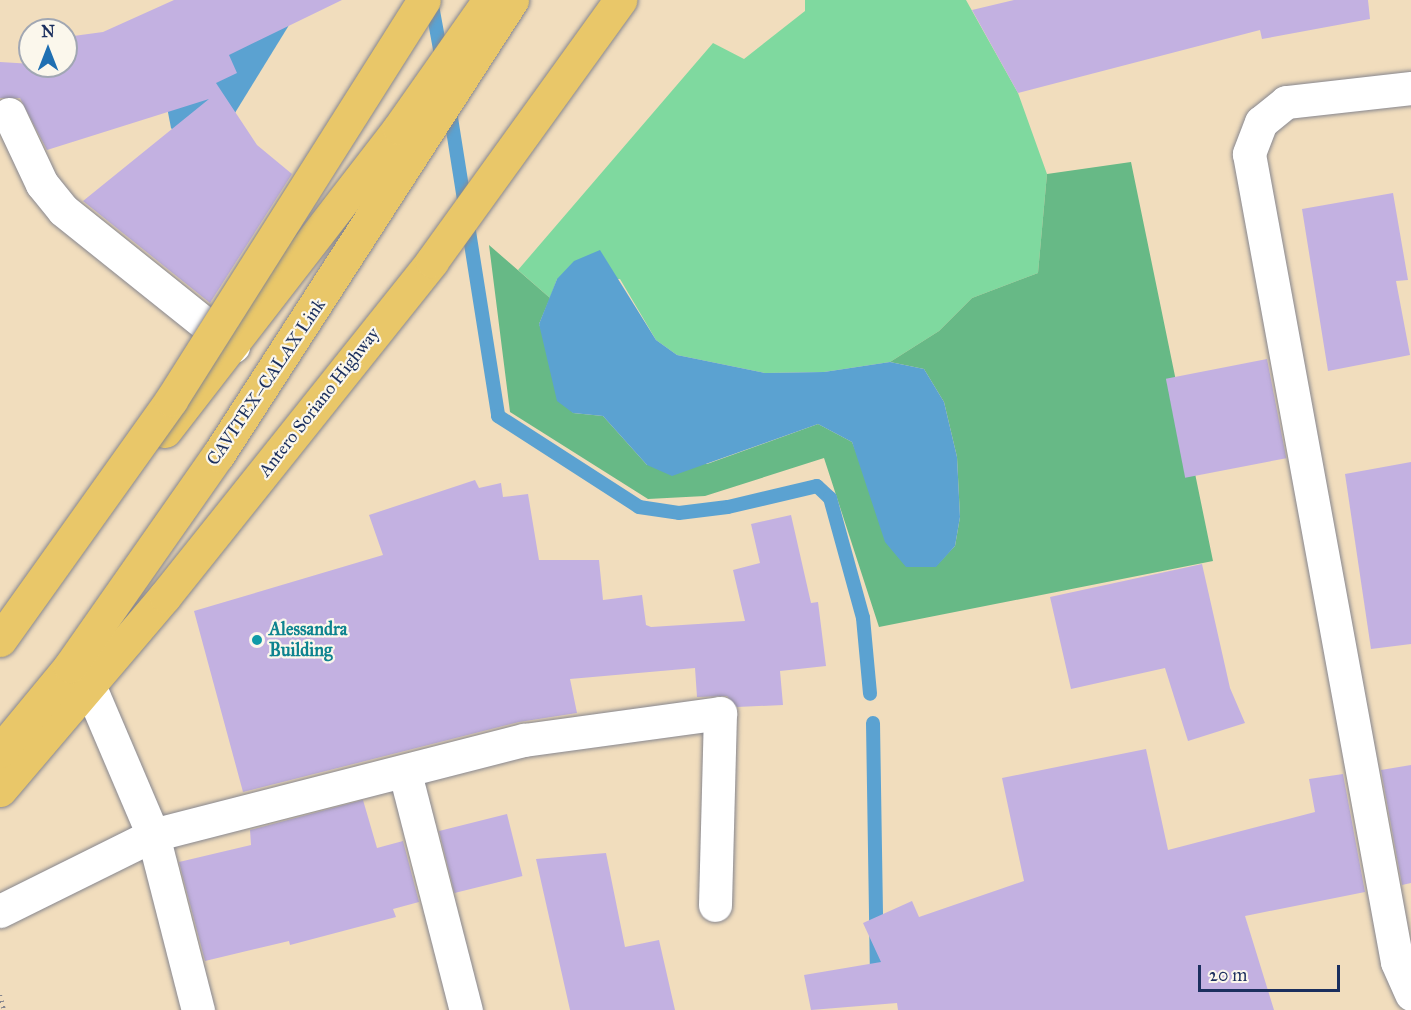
<!DOCTYPE html>
<html>
<head>
<meta charset="utf-8">
<style>
	body { margin:0 }
	#map { position:relative; width:1411px; height:1010px; overflow:hidden; background:#f1ddbd; font-family:"IM FELL Great Primer",serif }
	div>[style] { position:absolute }
	[style*='--x'] { left:calc(var(--x)*1px); top:calc(var(--y)*1px); width:calc(var(--w)*1px); rotate:calc(var(--a)*1deg) }
	.green>* { inset:0; background:#7fd99f }
	.forest>* { inset:0; background:#67b986 }
	.water>* { inset:0; background:#5ba2d1 }
	.stream>* { height:14px; margin:-7px; padding:0 7px; transform-origin:7px; border-radius:7px; background:#5ba2d1 }
	.building>* { inset:0; background:#c3b1e1; transform-origin:0 0 }
	.path>* { height:4px; margin-top:-2px; transform-origin:0; background:repeating-linear-gradient(90deg,#86868e 0 1.5px,transparent 0 6px) }
	.roads { filter:drop-shadow(0 0 2px #86868e) drop-shadow(0 0 2px #86868e) }
	.minor>* { height:33px; margin:-16.5px; padding:0 16.5px; transform-origin:16.5px; border-radius:16.5px; background:#fff }
	.major>* { height:33px; margin:-16.5px; padding:0 16.5px; transform-origin:16.5px; border-radius:16.5px; background:#e9c769 }
	.highway>* { height:33px; margin:-16.5px; padding:0 16.5px; transform-origin:16.5px; border-radius:16.5px; background:#e9c769 }
	.bridges { filter:drop-shadow(0 0 2px #86868e) drop-shadow(0 0 2px #86868e) }
	.highway-bridge>* { height:33px; margin:-16.5px; padding:0 16.5px; transform-origin:16.5px; border-radius:16.5px; background:#e9c769 }
	.dots>* { width:16px; height:16px; translate:-50% -50%; box-sizing:border-box; border:3px solid #fbf7ec; border-radius:50% }
	span { translate:-50% -50%; white-space:nowrap; text-align:center; line-height:1.15; -webkit-text-stroke:4.5px #fbf7ec; paint-order:stroke }
	.street-label { font-size:18px; color:#1b2f5e }
	.culture-label { font-size:18px; color:#0d838f; font-weight:700 }
	.left { translate:0 -50%; text-align:left }
	.north { position:absolute; left:18px; top:18px; width:60px; height:60px; box-sizing:border-box; background:#fbf7ec; border:2px solid #a1a7b3; border-radius:50%; rotate:0deg; font-size:16px; font-weight:700; line-height:24px; text-align:center; color:#1b2f5e }
	.north::after { content:''; display:block; margin:auto; width:21px; height:27px; background:#1f6fb2; clip-path:polygon(50% 0,100% 100%,50% 72%,0 100%) }
	.scale { position:absolute; left:1198px; top:965px; width:142px; height:27px; box-sizing:border-box; border:3px solid #1b2f5e; border-top:0; padding-left:8px; font-size:18px; line-height:21px; white-space:nowrap; color:#1b2f5e; -webkit-text-stroke:4px #fbf7ec; paint-order:stroke }
</style>
</head>
<body>
<div id="map">
	<div class="green">
		<div style="clip-path:polygon(805px 0,966px 0,1018px 93px,1047px 174px,1038px 273px,972px 298px,939px 331px,890px 362px,824px 372px,765px 373px,677px 355px,656px 340px,620px 279px,557px 279px,550px 298px,518px 270px,713px 43px,744px 59px,805px 11px)"></div>
	</div>
	<div class="forest">
		<div style="clip-path:polygon(1131px 162px,1213px 561px,879px 627px,824px 458px,705px 496px,648px 499px,510px 412px,489px 245px,550px 298px,539px 324px,573px 413px,603px 416px,647px 465px,707px 464px,818px 424px,852px 442px,871px 488px,935px 567px,955px 546px,960px 517px,957px 457px,944px 402px,924px 369px,890px 362px,939px 331px,972px 298px,1038px 273px,1047px 174px)"></div>
	</div>
	<div class="water">
		<div style="clip-path:polygon(294px 17px,214px 147px,188px 146px,171px 128px,166px 102px,181px 80px)"></div>
		<div style="clip-path:polygon(600px 250px,656px 340px,677px 355px,765px 373px,824px 372px,890px 362px,924px 369px,944px 402px,957px 457px,960px 517px,955px 546px,936px 567px,906px 567px,885px 542px,852px 442px,818px 424px,672px 476px,647px 465px,603px 416px,573px 413px,557px 401px,539px 324px,557px 279px,574px 261px)"></div>
	</div>
	<div class="stream">
		<div style="--x:431;--y:0;--w:61;--a:79.6"></div>
		<div style="--x:449;--y:105;--w:315;--a:81"></div>
		<div style="--x:498;--y:416;--w:168;--a:32.8"></div>
		<div style="--x:639;--y:507;--w:40;--a:8.5"></div>
		<div style="--x:679;--y:513;--w:49;--a:-7"></div>
		<div style="--x:728;--y:507;--w:91;--a:-13.3"></div>
		<div style="--x:817;--y:486;--w:18;--a:43"></div>
		<div style="--x:830;--y:498;--w:124;--a:74.6"></div>
		<div style="--x:863;--y:618;--w:76;--a:84.7"></div>
		<div style="--x:873;--y:723;--w:246;--a:89.1"></div>
		<div style="--x:877;--y:969;--w:11;--a:45"></div>
	</div>
	<div class="building">
		<div style="clip-path:polygon(174px 0,342px 0,229px 55px,237px 73px,216px 83px,257px 145px,292px 174px,210px 303px,83px 201px,209px 99px,47px 150px,20px 98px,0 98px,0 62px,66px 66px,66px 37px,103px 32px)"></div>
		<div style="clip-path:polygon(1014px 0,1368px 0,1370px 19px,1262px 39px,1260px 30px,1018px 93px,972px 10px)"></div>
		<div style="clip-path:polygon(1393px 193px,1408px 280px,1396px 281px,1410px 355px,1328px 371px,1302px 209px)"></div>
		<div style="left:1267px;top:359px;width:101px;height:103px;rotate:79deg"></div>
		<div style="clip-path:polygon(1411px 462px,1411px 644px,1371px 649px,1345px 474px)"></div>
		<div style="clip-path:polygon(475px 480px,479px 488px,501px 483px,503px 497px,528px 494px,539px 560px,599px 560px,603px 600px,642px 595px,646px 625px,651px 627px,745px 621px,733px 570px,760px 563px,751px 524px,791px 515px,811px 603px,818px 602px,826px 666px,780px 671px,783px 705px,737px 707px,727px 696px,697px 697px,695px 668px,570px 679px,577px 713px,519px 722px,243px 792px,194px 611px,383px 555px,369px 515px)"></div>
		<div style="clip-path:polygon(1202px 564px,1230px 688px,1245px 723px,1188px 741px,1165px 668px,1071px 689px,1050px 597px)"></div>
		<div style="clip-path:polygon(1146px 749px,1168px 850px,1315px 812px,1309px 779px,1343px 774px,1365px 892px,1245px 916px,1274px 1010px,898px 1010px,897px 1003px,811px 1010px,804px 975px,881px 962px,863px 923px,912px 901px,919px 917px,1024px 881px,1002px 778px)"></div>
		<div style="clip-path:polygon(1411px 765px,1411px 883px,1402px 885px,1381px 770px)"></div>
		<div style="clip-path:polygon(363px 800px,377px 848px,403px 841px,419px 902px,393px 909px,396px 917px,290px 945px,289px 941px,205px 961px,179px 862px,251px 845px,250px 830px)"></div>
		<div style="left:507px;top:814px;width:64px;height:70px;rotate:76deg"></div>
		<div style="clip-path:polygon(606px 853px,625px 947px,659px 940px,675px 1010px,570px 1010px,536px 859px)"></div>
	</div>
	<div class="path">
		<div style="--x:0;--y:995;--w:16;--a:75"></div>
	</div>
	<div class="roads">
		<div class="minor">
			<div style="--x:1411;--y:88;--w:126;--a:173.6"></div>
			<div style="--x:1286;--y:102;--w:32;--a:141"></div>
			<div style="--x:1261;--y:122;--w:34;--a:111"></div>
			<div style="--x:1249;--y:154;--w:821;--a:79.62"></div>
			<div style="--x:1397;--y:962;--w:35;--a:66"></div>
			<div style="--x:9;--y:114;--w:77;--a:64.8"></div>
			<div style="--x:42;--y:184;--w:33;--a:51"></div>
			<div style="--x:63;--y:210;--w:218;--a:38.7"></div>
			<div style="--x:89;--y:685;--w:163;--a:66.9"></div>
			<div style="--x:153;--y:835;--w:181;--a:75.6"></div>
			<div style="--x:405;--y:773;--w:245;--a:75.6"></div>
			<div style="--x:0;--y:911;--w:171;--a:-26.4"></div>
			<div style="--x:153;--y:835;--w:383;--a:-14.4"></div>
			<div style="--x:524;--y:740;--w:198;--a:-7.8"></div>
			<div style="--x:720;--y:713;--w:192;--a:91.5"></div>
		</div>
		<div class="major">
			<div style="--x:165;--y:431;--w:383;--a:-52.3"></div>
			<div style="--x:399;--y:128;--w:156;--a:-54.9"></div>
			<div style="--x:0;--y:790;--w:255;--a:-49.6"></div>
			<div style="--x:165;--y:596;--w:428;--a:-51.4"></div>
			<div style="--x:432;--y:261;--w:322;--a:-54.2"></div>
		</div>
		<div class="highway">
			<div style="--x:0;--y:751;--w:110;--a:-50.5"></div>
			<div style="--x:70;--y:666;--w:258;--a:-55"></div>
			<div style="--x:218;--y:455;--w:542;--a:-57.13"></div>
		</div>
	</div>
	<div class="bridges">
		<div class="highway-bridge">
			<div style="--x:0;--y:640;--w:295;--a:-54.5"></div>
			<div style="--x:171;--y:400;--w:473;--a:-57.7"></div>
		</div>
	</div>
	<div class="dots">
		<div style="left:257px;top:640px;background:#0f9aa8"></div>
	</div>
	<div class="street-label">
		<span style="left:266px;top:382px;rotate:-56deg">CAVITEX–CALAX Link</span>
		<span style="left:319px;top:402px;rotate:-52deg">Antero Soriano Highway</span>
	</div>
	<div class="culture-label">
		<span class="left" style="left:269px;top:640px">Alessandra<br>Building</span>
	</div>
	<div class="north">N</div>
	<div class="scale">20 m</div>
</div>
</body>
</html>
